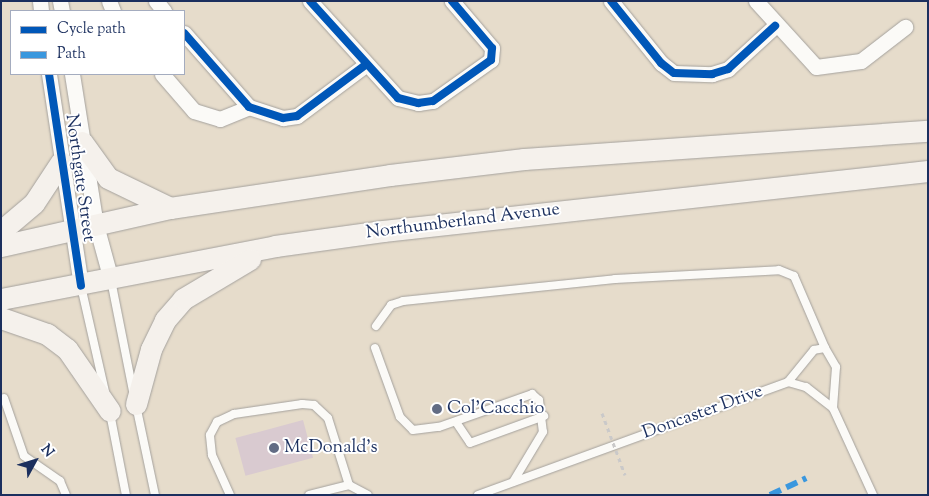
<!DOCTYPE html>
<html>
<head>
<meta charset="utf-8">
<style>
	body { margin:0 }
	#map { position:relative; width:929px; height:496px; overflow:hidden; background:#e6dccb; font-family:"Sorts Mill Goudy",serif }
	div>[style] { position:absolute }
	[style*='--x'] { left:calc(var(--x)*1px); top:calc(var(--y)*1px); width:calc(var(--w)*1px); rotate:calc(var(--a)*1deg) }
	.building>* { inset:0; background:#d9cad0; transform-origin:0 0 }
	.roads { filter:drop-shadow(0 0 1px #a4a19d) drop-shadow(0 0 1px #a4a19d) }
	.lane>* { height:8px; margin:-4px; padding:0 4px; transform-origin:4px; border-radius:4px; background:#fbfaf7 }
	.street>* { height:15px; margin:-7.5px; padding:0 7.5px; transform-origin:7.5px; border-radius:7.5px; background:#fbfaf7 }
	.secondary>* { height:21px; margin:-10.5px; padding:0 10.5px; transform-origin:10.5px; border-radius:10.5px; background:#f5f1ec }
	.path-bridge>* { height:3px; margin-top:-1.5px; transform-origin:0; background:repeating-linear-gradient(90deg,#cac9c9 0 4px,transparent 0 8px) }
	.quiet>* { height:6px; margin-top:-3px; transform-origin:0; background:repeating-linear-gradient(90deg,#3a97de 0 12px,transparent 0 18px) }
	.cycleway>* { height:8px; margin:-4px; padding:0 4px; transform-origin:4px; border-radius:4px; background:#0057b8 }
	.dots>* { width:14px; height:14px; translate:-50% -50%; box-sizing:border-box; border:2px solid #fff; border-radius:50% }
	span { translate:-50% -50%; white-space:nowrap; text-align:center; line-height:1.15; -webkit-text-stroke:4px #fff; paint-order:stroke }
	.street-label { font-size:18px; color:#1b2f5e }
	.poi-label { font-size:18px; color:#1b2f5e }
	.left { translate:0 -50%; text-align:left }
	.frame { position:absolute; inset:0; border:2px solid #1b2f5e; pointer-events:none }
	.legend { position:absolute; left:10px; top:10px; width:175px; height:65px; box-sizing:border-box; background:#fff; border:1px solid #a4acbf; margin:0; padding:6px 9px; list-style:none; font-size:15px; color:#1b2f5e }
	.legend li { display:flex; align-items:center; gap:10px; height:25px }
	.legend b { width:25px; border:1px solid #a4acbf }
	.north { position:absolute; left:10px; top:436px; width:50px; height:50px; -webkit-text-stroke:4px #fff; paint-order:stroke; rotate:51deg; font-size:14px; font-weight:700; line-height:20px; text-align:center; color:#1b2f5e }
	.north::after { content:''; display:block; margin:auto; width:18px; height:22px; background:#1b2f5e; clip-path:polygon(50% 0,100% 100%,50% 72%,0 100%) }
</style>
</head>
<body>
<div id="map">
	<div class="building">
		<div style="left:303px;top:420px;width:39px;height:70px;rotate:75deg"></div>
	</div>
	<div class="roads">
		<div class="lane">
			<div style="--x:111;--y:280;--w:113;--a:78.8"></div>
			<div style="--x:81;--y:286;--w:109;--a:77.2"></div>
			<div style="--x:376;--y:326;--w:26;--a:-54"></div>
			<div style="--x:391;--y:305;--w:13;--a:-18"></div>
			<div style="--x:403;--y:301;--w:213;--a:-5.9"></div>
			<div style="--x:615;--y:279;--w:164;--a:-3.1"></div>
			<div style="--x:779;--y:270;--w:16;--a:22"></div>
			<div style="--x:794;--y:276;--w:78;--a:66.7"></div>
			<div style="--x:825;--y:348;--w:11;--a:170"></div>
			<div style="--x:814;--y:350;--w:41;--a:129.1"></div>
			<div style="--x:375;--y:348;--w:73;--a:70.1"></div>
			<div style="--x:400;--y:417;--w:18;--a:45"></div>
			<div style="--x:413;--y:430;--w:26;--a:-7"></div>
			<div style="--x:439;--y:427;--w:99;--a:-19.5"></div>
			<div style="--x:532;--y:394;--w:9;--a:41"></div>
			<div style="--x:539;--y:400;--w:32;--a:83"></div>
			<div style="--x:543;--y:432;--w:58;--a:121"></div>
			<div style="--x:825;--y:348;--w:22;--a:60"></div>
			<div style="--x:836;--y:367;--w:41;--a:94.2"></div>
			<div style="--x:4;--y:398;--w:61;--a:71"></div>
			<div style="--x:24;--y:456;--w:44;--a:34.8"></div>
			<div style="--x:60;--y:481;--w:15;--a:67"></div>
			<div style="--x:136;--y:405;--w:92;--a:78.1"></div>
			<div style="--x:110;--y:413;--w:84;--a:79"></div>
			<div style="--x:456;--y:422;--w:25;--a:56"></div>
			<div style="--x:470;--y:443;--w:79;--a:-20"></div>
			<div style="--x:349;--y:485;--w:21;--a:28"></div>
			<div style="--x:230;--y:495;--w:44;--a:-114.2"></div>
			<div style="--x:212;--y:455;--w:20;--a:-96"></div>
			<div style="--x:210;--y:435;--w:15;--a:-62"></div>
			<div style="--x:217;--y:422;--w:19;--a:-25"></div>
			<div style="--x:234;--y:414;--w:69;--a:-8.4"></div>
			<div style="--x:302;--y:404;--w:12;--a:5"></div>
			<div style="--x:314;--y:405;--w:19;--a:43"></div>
			<div style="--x:328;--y:418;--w:70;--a:72.6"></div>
			<div style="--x:349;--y:485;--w:41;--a:166"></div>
			<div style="--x:478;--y:495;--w:330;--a:-20"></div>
			<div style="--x:788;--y:382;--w:19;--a:16"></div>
			<div style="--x:806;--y:387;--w:34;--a:38"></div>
			<div style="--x:833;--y:408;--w:96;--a:65.3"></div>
		</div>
		<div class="street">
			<div style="--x:40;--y:1;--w:10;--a:84"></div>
			<div style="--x:60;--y:1;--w:10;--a:79"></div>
			<div style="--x:109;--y:1;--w:11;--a:68"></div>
			<div style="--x:156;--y:1;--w:13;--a:51"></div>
			<div style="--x:310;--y:1;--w:131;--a:47.8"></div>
			<div style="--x:398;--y:98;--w:21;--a:14"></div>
			<div style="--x:418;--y:103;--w:15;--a:-8"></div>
			<div style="--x:433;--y:101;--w:71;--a:-35.3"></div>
			<div style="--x:491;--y:60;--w:12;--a:-85"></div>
			<div style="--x:492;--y:48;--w:62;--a:-130.4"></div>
			<div style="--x:611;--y:1;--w:80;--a:51.1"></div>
			<div style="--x:661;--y:63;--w:16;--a:38"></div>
			<div style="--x:674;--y:73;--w:38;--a:2"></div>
			<div style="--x:712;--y:74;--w:17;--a:-17"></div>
			<div style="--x:728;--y:69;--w:64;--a:-42.5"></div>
			<div style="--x:756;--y:1;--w:89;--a:47.7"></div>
			<div style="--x:816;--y:67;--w:45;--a:-7.6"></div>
			<div style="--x:861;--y:61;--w:56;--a:-37.7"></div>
			<div style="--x:184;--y:33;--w:98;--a:48.7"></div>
			<div style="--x:249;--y:107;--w:36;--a:18"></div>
			<div style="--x:283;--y:118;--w:14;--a:-8"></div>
			<div style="--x:297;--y:116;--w:84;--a:-36.7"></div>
			<div style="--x:49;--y:74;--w:214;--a:81.4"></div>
			<div style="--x:72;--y:74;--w:153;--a:81"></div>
			<div style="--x:96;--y:225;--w:57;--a:74.7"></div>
			<div style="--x:162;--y:74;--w:49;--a:49.1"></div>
			<div style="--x:194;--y:111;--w:27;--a:17"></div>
			<div style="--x:220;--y:119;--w:31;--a:-22"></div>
		</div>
		<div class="secondary">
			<div style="--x:82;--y:142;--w:44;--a:54.2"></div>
			<div style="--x:108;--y:178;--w:69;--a:25.8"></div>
			<div style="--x:1;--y:231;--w:43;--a:-40.3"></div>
			<div style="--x:34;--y:203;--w:49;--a:-56.6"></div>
			<div style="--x:1;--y:246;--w:173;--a:-12.7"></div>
			<div style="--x:170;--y:208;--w:222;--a:-8.5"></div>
			<div style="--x:390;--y:175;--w:135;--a:-6.8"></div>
			<div style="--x:524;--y:159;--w:405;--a:-4"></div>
			<div style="--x:1;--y:299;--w:279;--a:-10.9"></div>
			<div style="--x:275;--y:246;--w:109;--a:-7.9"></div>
			<div style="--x:383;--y:231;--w:548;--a:-6.28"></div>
			<div style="--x:1;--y:318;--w:49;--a:19.2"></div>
			<div style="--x:47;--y:334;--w:25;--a:37"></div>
			<div style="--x:67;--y:349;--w:75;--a:55.3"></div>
			<div style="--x:136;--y:404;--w:57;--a:-74.7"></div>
			<div style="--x:151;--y:349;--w:32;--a:-64"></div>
			<div style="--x:165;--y:320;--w:28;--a:-49"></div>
			<div style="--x:183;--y:299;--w:78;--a:-30.8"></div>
		</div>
	</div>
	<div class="path-bridge">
		<div style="--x:602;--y:413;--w:66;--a:69.6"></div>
	</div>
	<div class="quiet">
		<div style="--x:770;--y:495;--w:40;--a:-25"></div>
	</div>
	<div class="cycleway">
		<div style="--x:310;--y:1;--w:131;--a:47.8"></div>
		<div style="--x:398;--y:98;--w:21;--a:14"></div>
		<div style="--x:418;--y:103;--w:15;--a:-8"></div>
		<div style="--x:433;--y:101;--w:71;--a:-35.3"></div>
		<div style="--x:491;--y:60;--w:12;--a:-85"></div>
		<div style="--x:492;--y:48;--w:62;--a:-130.4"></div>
		<div style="--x:611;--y:1;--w:80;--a:51.1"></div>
		<div style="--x:661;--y:63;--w:16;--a:38"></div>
		<div style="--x:674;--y:73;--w:38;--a:2"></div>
		<div style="--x:712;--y:74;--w:17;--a:-17"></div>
		<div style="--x:728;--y:69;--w:64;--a:-42.5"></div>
		<div style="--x:184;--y:33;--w:98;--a:48.7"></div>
		<div style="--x:249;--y:107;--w:36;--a:18"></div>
		<div style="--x:283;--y:118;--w:14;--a:-8"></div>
		<div style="--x:297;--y:116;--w:84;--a:-36.7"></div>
		<div style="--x:49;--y:74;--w:214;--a:81.4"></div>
	</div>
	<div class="dots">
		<div style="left:437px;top:409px;background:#626c84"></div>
		<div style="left:274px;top:448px;background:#626c84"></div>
	</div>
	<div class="street-label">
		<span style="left:79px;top:178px;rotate:82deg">Northgate Street</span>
		<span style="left:463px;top:222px;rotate:-7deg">Northumberland Avenue</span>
		<span style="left:703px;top:413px;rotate:-20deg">Doncaster Drive</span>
	</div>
	<div class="poi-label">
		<span class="left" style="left:447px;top:409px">Col'Cacchio</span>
		<span class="left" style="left:284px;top:448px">McDonald's</span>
	</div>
	<div class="frame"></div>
	<ul class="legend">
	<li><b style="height:6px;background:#0057b8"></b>Cycle path</li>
	<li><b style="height:6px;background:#3a97de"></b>Path</li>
	</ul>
	<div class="north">N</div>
</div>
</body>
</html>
